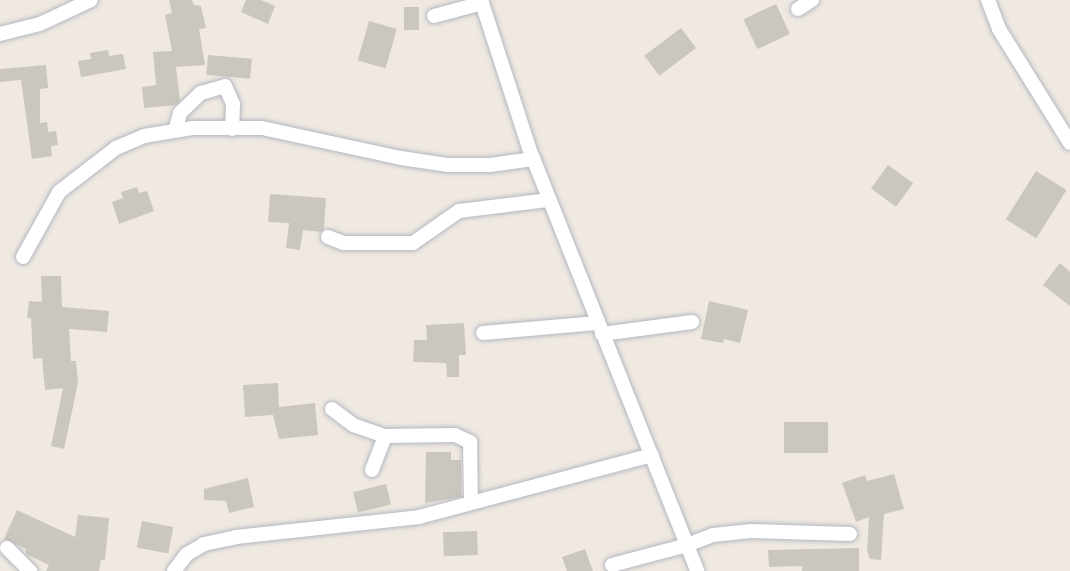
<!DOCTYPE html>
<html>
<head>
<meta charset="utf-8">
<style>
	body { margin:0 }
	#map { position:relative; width:1070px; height:571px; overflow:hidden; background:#efe9e1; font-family:Signika,sans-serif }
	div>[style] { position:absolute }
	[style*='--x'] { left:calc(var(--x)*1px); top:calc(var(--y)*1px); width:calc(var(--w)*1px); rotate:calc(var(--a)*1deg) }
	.building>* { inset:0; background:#cbc7bf; transform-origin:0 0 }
	.roads { filter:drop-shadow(0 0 2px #b4b7c1) drop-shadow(0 0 2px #b4b7c1) }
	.minor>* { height:14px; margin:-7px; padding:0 7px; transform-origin:7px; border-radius:7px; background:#fff }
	span { translate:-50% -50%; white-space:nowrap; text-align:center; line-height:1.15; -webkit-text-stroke:6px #fff; paint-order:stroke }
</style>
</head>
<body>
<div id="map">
	<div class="building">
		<div style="clip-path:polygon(169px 0,192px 0,194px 5px,201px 6px,206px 28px,199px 29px,205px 65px,176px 67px,180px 101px,176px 105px,144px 108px,142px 87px,156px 85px,153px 52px,172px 51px,165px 15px,172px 13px)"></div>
		<div style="clip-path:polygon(246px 0,261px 0,275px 6px,268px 24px,241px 12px)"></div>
		<div style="left:776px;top:4px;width:33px;height:36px;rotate:65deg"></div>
		<div style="left:404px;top:7px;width:15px;height:23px"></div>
		<div style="left:369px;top:21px;width:29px;height:41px;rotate:16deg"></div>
		<div style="left:681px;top:28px;width:25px;height:46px;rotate:53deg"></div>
		<div style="clip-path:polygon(108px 50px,109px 56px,123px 54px,126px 69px,81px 77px,78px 61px,91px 59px,90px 53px)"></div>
		<div style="left:208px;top:55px;width:44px;height:20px;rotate:5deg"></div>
		<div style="clip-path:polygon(46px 65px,48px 88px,40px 89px,40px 123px,47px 122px,48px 132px,56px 131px,58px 145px,51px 146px,52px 156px,32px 159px,21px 80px,0 82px,0 69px)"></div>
		<div style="left:888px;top:165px;width:31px;height:29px;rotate:36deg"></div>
		<div style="left:1036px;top:171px;width:36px;height:57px;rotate:32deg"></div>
		<div style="clip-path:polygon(137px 187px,139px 193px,147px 191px,154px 211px,119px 224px,112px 202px,123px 198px,121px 192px)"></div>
		<div style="clip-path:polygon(270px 194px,326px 198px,324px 229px,321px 232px,303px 230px,300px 250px,286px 248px,289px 223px,268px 222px)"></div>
		<div style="clip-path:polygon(1060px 263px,1070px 272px,1070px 306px,1043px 285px)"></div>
		<div style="clip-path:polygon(41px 276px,61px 276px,62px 307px,109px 311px,107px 332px,69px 329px,71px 361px,76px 361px,78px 383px,64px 449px,51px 446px,63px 388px,45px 390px,42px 358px,33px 359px,31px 318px,27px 318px,29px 301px,42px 302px)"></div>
		<div style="clip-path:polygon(709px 301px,748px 310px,740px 343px,724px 339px,723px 343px,701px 339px)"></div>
		<div style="clip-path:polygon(464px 323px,466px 355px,459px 355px,459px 377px,447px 377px,446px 363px,413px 362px,414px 340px,427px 340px,426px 325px)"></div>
		<div style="clip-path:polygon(278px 383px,279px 407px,315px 403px,318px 435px,279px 439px,273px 415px,245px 417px,243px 385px)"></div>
		<div style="left:784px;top:422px;width:44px;height:31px"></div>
		<div style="clip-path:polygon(426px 452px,451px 452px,451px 460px,461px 460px,461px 497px,425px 503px)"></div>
		<div style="clip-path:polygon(894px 474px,904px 509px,884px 514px,881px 560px,870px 559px,867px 551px,869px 517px,856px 522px,842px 483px,865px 475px,867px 481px)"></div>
		<div style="clip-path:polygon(248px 478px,254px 507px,229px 513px,226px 501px,204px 500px,204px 489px)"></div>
		<div style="left:386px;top:484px;width:21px;height:34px;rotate:76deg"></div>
		<div style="clip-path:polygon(17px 510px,75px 537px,78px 515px,109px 518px,105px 560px,101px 560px,99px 571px,46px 571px,49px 565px,26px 554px,26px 549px,4px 539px)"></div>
		<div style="left:142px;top:521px;width:32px;height:27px;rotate:11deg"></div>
		<div style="left:477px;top:531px;width:24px;height:34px;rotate:88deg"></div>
		<div style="clip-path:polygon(859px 548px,859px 571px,802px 571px,802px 566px,769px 567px,768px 550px)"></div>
		<div style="clip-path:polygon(585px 549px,593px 571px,567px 571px,562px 557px)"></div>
	</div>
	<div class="roads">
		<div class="minor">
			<div style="--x:481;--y:0;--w:156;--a:72"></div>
			<div style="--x:529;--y:148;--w:455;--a:68.3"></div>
			<div style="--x:988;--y:0;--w:31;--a:69"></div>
			<div style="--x:999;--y:29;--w:134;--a:58.1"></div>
			<div style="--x:798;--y:9;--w:17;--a:-33"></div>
			<div style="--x:434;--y:16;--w:50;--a:-15.2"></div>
			<div style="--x:0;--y:34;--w:41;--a:-14"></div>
			<div style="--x:40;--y:24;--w:56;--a:-25.2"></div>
			<div style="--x:175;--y:131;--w:19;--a:-74"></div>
			<div style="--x:180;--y:113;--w:29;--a:-44"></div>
			<div style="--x:201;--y:93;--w:25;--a:-16"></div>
			<div style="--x:225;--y:86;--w:20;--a:66"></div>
			<div style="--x:233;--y:104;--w:25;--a:92"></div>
			<div style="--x:328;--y:237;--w:17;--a:21"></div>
			<div style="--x:344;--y:243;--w:69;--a:0"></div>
			<div style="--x:413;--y:243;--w:56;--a:-34.8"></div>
			<div style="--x:459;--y:211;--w:91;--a:-7"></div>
			<div style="--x:23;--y:257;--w:74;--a:-61"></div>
			<div style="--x:59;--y:192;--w:72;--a:-37.7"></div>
			<div style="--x:116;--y:148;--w:30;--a:-23"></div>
			<div style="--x:144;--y:136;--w:50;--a:-9.3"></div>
			<div style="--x:193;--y:128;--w:69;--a:0"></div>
			<div style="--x:262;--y:128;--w:142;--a:12.2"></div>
			<div style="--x:401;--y:158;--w:48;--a:8.5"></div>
			<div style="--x:448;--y:165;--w:42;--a:0"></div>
			<div style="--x:490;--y:165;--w:44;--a:-7.8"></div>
			<div style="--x:483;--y:333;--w:114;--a:-5"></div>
			<div style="--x:602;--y:334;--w:91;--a:-7.6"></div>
			<div style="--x:332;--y:409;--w:26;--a:37"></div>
			<div style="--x:353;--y:425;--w:34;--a:19"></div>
			<div style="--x:385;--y:436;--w:70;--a:-0.8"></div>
			<div style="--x:455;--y:435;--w:17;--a:25"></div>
			<div style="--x:470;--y:442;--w:61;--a:89.1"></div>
			<div style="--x:372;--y:470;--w:36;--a:-69"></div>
			<div style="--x:7;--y:548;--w:33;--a:45"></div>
			<div style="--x:612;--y:565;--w:78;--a:-14.9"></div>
			<div style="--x:687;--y:545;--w:28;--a:-21"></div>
			<div style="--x:713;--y:535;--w:38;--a:-6"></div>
			<div style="--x:751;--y:531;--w:99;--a:1.7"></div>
			<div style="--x:174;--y:571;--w:21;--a:-53"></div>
			<div style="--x:187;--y:554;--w:20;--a:-30"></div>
			<div style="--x:204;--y:544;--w:33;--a:-12"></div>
			<div style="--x:236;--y:537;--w:184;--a:-6.2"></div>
			<div style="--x:419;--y:517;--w:241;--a:-14.9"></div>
		</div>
	</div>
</div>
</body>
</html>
